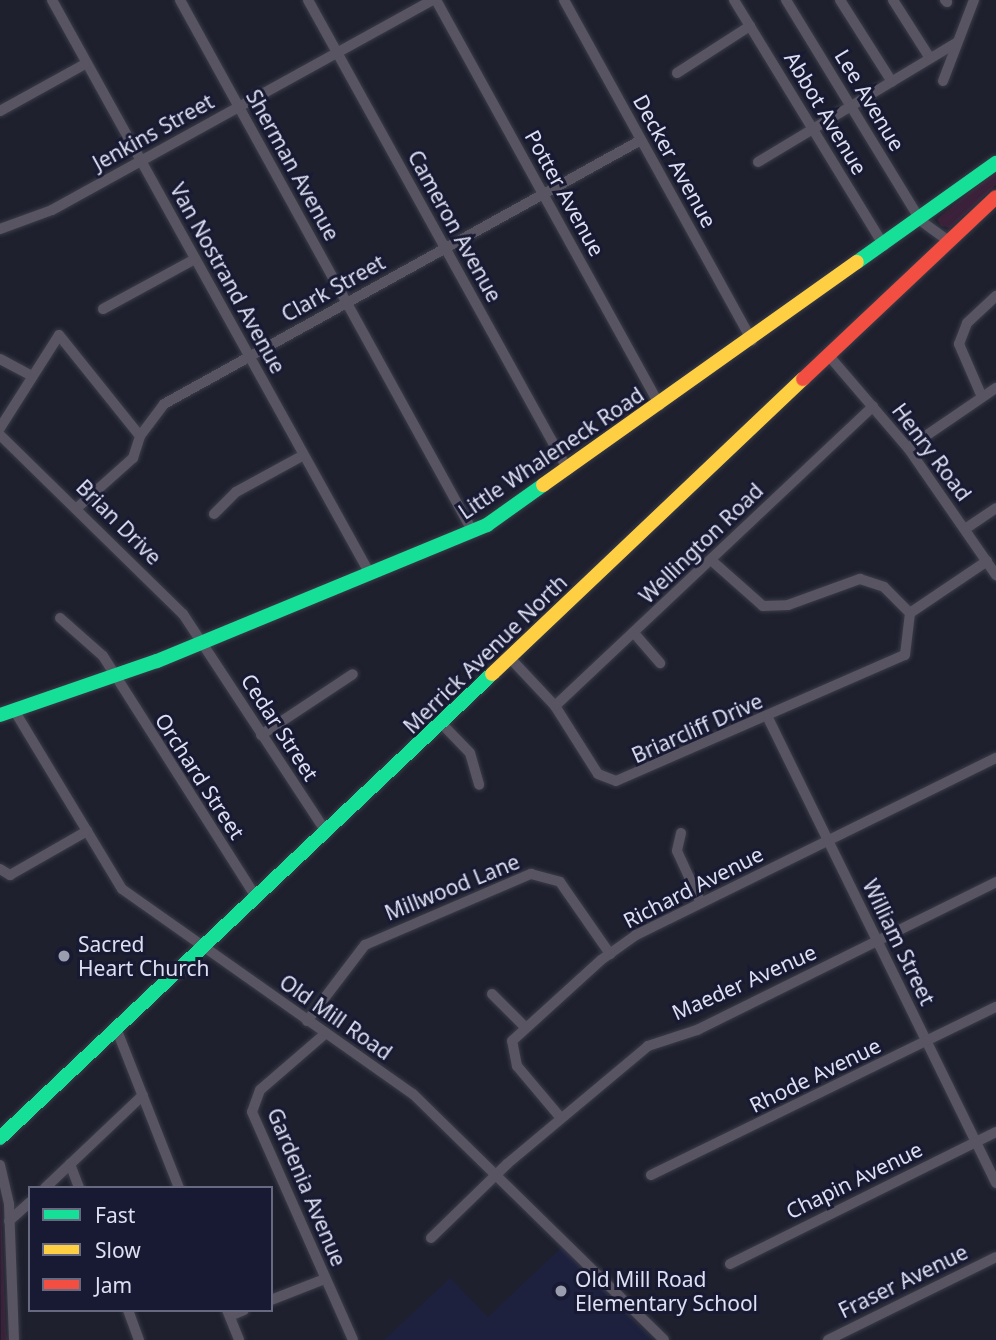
<!DOCTYPE html>
<html>
<head>
<meta charset="utf-8">
<style>
	body { margin:0 }
	#map { position:relative; width:996px; height:1340px; overflow:hidden; background:#1e202e; font-family:"Noto Sans",sans-serif }
	div>[style] { position:absolute }
	[style*='--x'] { left:calc(var(--x)*1px); top:calc(var(--y)*1px); width:calc(var(--w)*1px); rotate:calc(var(--a)*1deg) }
	.built>* { inset:0; background:#1e213e }
	.green>* { inset:0; background:#3b213a }
	.roads { filter:drop-shadow(0 0 2px #3a3c48) drop-shadow(0 0 2px #3a3c48) }
	.street>* { height:10px; margin:-5px; padding:0 5px; transform-origin:5px; border-radius:5px; background:#595461 }
	.fast>* { height:14px; margin:-7px; padding:0 7px; transform-origin:7px; border-radius:7px; background:#16e098 }
	.slow>* { height:14px; margin:-7px; padding:0 7px; transform-origin:7px; border-radius:7px; background:#ffcf43 }
	.jam>* { height:14px; margin:-7px; padding:0 7px; transform-origin:7px; border-radius:7px; background:#f24e42 }
	.dots>* { width:19px; height:19px; translate:-50% -50%; box-sizing:border-box; border:4px solid #181a34; border-radius:50% }
	span { translate:-50% -50%; white-space:nowrap; text-align:center; line-height:1.15; -webkit-text-stroke:6px #181a34; paint-order:stroke }
	.street-label { font-size:21px; color:#dce0f1 }
	.poi-label { font-size:21px; color:#dce0f1 }
	.left { translate:0 -50%; text-align:left }
	.legend { position:absolute; left:28px; top:1186px; width:245px; height:126px; box-sizing:border-box; background:#181a34; border:2px solid #666980; margin:0; padding:9px 12px; list-style:none; font-size:21px; color:#dce0f1 }
	.legend li { display:flex; align-items:center; gap:14px; height:35px }
	.legend b { width:35px; border:2px solid #666980 }
</style>
</head>
<body>
<div id="map">
	<div class="built">
		<div style="clip-path:polygon(563px 1246px,653px 1340px,384px 1340px,450px 1278px,488px 1317px)"></div>
	</div>
	<div class="green">
		<div style="clip-path:polygon(996px 171px,996px 185px,950px 228px,941px 226px,937px 219px)"></div>
		<div style="clip-path:polygon(0 1180px,6px 1334px,8px 1340px,1px 1340px)"></div>
	</div>
	<div class="roads">
		<div class="street">
			<div style="--x:52;--y:0;--w:656;--a:61.01"></div>
			<div style="--x:180;--y:0;--w:607;--a:61.16"></div>
			<div style="--x:308;--y:0;--w:537;--a:61.05"></div>
			<div style="--x:436;--y:0;--w:463;--a:61.1"></div>
			<div style="--x:564;--y:0;--w:389;--a:61.1"></div>
			<div style="--x:734;--y:0;--w:288;--a:58.6"></div>
			<div style="--x:786;--y:0;--w:259;--a:58.6"></div>
			<div style="--x:921;--y:221;--w:36;--a:36"></div>
			<div style="--x:840;--y:0;--w:97;--a:57.6"></div>
			<div style="--x:893;--y:0;--w:69;--a:57.5"></div>
			<div style="--x:945;--y:0;--w:3;--a:45"></div>
			<div style="--x:677;--y:73;--w:87;--a:-32.8"></div>
			<div style="--x:943;--y:81;--w:87;--a:-69.1"></div>
			<div style="--x:0;--y:111;--w:99;--a:-28.9"></div>
			<div style="--x:758;--y:162;--w:231;--a:-31"></div>
			<div style="--x:0;--y:229;--w:55;--a:-20.1"></div>
			<div style="--x:52;--y:210;--w:434;--a:-28.9"></div>
			<div style="--x:103;--y:309;--w:105;--a:-28.5"></div>
			<div style="--x:830;--y:357;--w:120;--a:49.4"></div>
			<div style="--x:908;--y:448;--w:155;--a:55.3"></div>
			<div style="--x:0;--y:359;--w:36;--a:28"></div>
			<div style="--x:982;--y:397;--w:58;--a:-113.5"></div>
			<div style="--x:959;--y:344;--w:22;--a:-69"></div>
			<div style="--x:967;--y:323;--w:40;--a:-43"></div>
			<div style="--x:0;--y:428;--w:110;--a:-57.6"></div>
			<div style="--x:59;--y:335;--w:129;--a:51.3"></div>
			<div style="--x:0;--y:435;--w:256;--a:44.4"></div>
			<div style="--x:183;--y:614;--w:261;--a:56.7"></div>
			<div style="--x:908;--y:448;--w:107;--a:-34.3"></div>
			<div style="--x:78;--y:507;--w:74;--a:-41.7"></div>
			<div style="--x:133;--y:458;--w:23;--a:-72"></div>
			<div style="--x:140;--y:436;--w:40;--a:-53"></div>
			<div style="--x:164;--y:404;--w:545;--a:-28.96"></div>
			<div style="--x:214;--y:514;--w:31;--a:-45"></div>
			<div style="--x:236;--y:492;--w:77;--a:-28.6"></div>
			<div style="--x:965;--y:529;--w:37;--a:-34"></div>
			<div style="--x:711;--y:560;--w:69;--a:41.5"></div>
			<div style="--x:763;--y:606;--w:25;--a:-2"></div>
			<div style="--x:788;--y:605;--w:77;--a:-19.9"></div>
			<div style="--x:860;--y:579;--w:25;--a:18"></div>
			<div style="--x:884;--y:587;--w:37;--a:45"></div>
			<div style="--x:910;--y:613;--w:93;--a:-34"></div>
			<div style="--x:60;--y:618;--w:57;--a:41.5"></div>
			<div style="--x:103;--y:656;--w:285;--a:57.6"></div>
			<div style="--x:634;--y:633;--w:40;--a:49"></div>
			<div style="--x:510;--y:658;--w:66;--a:46.8"></div>
			<div style="--x:555;--y:706;--w:80;--a:57.7"></div>
			<div style="--x:598;--y:774;--w:19;--a:21"></div>
			<div style="--x:616;--y:781;--w:315;--a:-23.6"></div>
			<div style="--x:905;--y:655;--w:42;--a:-83.2"></div>
			<div style="--x:555;--y:706;--w:437;--a:-43.3"></div>
			<div style="--x:14;--y:710;--w:209;--a:58.9"></div>
			<div style="--x:122;--y:889;--w:356;--a:35.2"></div>
			<div style="--x:413;--y:1094;--w:351;--a:44.4"></div>
			<div style="--x:768;--y:718;--w:518;--a:63.88"></div>
			<div style="--x:442;--y:724;--w:40;--a:46"></div>
			<div style="--x:470;--y:753;--w:33;--a:74"></div>
			<div style="--x:261;--y:735;--w:110;--a:-33.5"></div>
			<div style="--x:681;--y:833;--w:18;--a:103"></div>
			<div style="--x:677;--y:851;--w:57;--a:65.2"></div>
			<div style="--x:0;--y:869;--w:12;--a:31"></div>
			<div style="--x:10;--y:875;--w:89;--a:-29.7"></div>
			<div style="--x:492;--y:994;--w:44;--a:45"></div>
			<div style="--x:307;--y:1021;--w:96;--a:-52.7"></div>
			<div style="--x:365;--y:945;--w:181;--a:-23.2"></div>
			<div style="--x:531;--y:874;--w:30;--a:15"></div>
			<div style="--x:560;--y:882;--w:88;--a:55.2"></div>
			<div style="--x:116;--y:1028;--w:172;--a:68.5"></div>
			<div style="--x:326;--y:1033;--w:87;--a:139.2"></div>
			<div style="--x:260;--y:1090;--w:23;--a:110"></div>
			<div style="--x:252;--y:1112;--w:249;--a:66.1"></div>
			<div style="--x:560;--y:1117;--w:67;--a:-130.1"></div>
			<div style="--x:517;--y:1066;--w:25;--a:-101"></div>
			<div style="--x:512;--y:1041;--w:120;--a:-42.3"></div>
			<div style="--x:601;--y:960;--w:43;--a:-35.5"></div>
			<div style="--x:636;--y:935;--w:401;--a:-26.2"></div>
			<div style="--x:70;--y:1164;--w:26;--a:69"></div>
			<div style="--x:0;--y:1165;--w:40;--a:77"></div>
			<div style="--x:9;--y:1204;--w:136;--a:87.9"></div>
			<div style="--x:651;--y:1175;--w:384;--a:-26"></div>
			<div style="--x:45;--y:1188;--w:135;--a:-43.5"></div>
			<div style="--x:9;--y:1221;--w:28;--a:-42"></div>
			<div style="--x:431;--y:1238;--w:106;--a:-44.2"></div>
			<div style="--x:507;--y:1164;--w:184;--a:-39.9"></div>
			<div style="--x:648;--y:1046;--w:52;--a:-18.1"></div>
			<div style="--x:697;--y:1030;--w:334;--a:-26.3"></div>
			<div style="--x:730;--y:1264;--w:297;--a:-26.4"></div>
			<div style="--x:271;--y:1300;--w:58;--a:-21.3"></div>
			<div style="--x:128;--y:1310;--w:32;--a:70"></div>
			<div style="--x:227;--y:1310;--w:32;--a:68"></div>
			<div style="--x:230;--y:1316;--w:15;--a:-23"></div>
			<div style="--x:828;--y:1340;--w:187;--a:-26.3"></div>
		</div>
		<div class="fast">
			<div style="--x:857;--y:262;--w:171;--a:-35.5"></div>
			<div style="--x:0;--y:715;--w:166;--a:-19"></div>
			<div style="--x:157;--y:661;--w:357;--a:-22.4"></div>
			<div style="--x:487;--y:525;--w:69;--a:-35.5"></div>
			<div style="--x:0;--y:1138;--w:676;--a:-43.32"></div>
		</div>
		<div class="slow">
			<div style="--x:543;--y:485;--w:385;--a:-35.4"></div>
			<div style="--x:492;--y:674;--w:429;--a:-43.5"></div>
		</div>
		<div class="jam">
			<div style="--x:803;--y:379;--w:265;--a:-43.3"></div>
		</div>
	</div>
	<div class="dots">
		<div style="left:64px;top:956px;background:#9a9dad"></div>
		<div style="left:561px;top:1291px;background:#9a9dad"></div>
	</div>
	<div class="street-label">
		<span style="left:870px;top:100px;rotate:59deg">Lee Avenue</span>
		<span style="left:826px;top:113px;rotate:59deg">Abbot Avenue</span>
		<span style="left:153px;top:132px;rotate:-29deg">Jenkins Street</span>
		<span style="left:675px;top:161px;rotate:61deg">Decker Avenue</span>
		<span style="left:293px;top:165px;rotate:61deg">Sherman Avenue</span>
		<span style="left:565px;top:193px;rotate:61deg">Potter Avenue</span>
		<span style="left:455px;top:226px;rotate:61deg">Cameron Avenue</span>
		<span style="left:228px;top:278px;rotate:61deg">Van Nostrand Avenue</span>
		<span style="left:333px;top:288px;rotate:-29deg">Clark Street</span>
		<span style="left:932px;top:452px;rotate:53deg">Henry Road</span>
		<span style="left:551px;top:453px;rotate:-34deg">Little Whaleneck Road</span>
		<span style="left:119px;top:522px;rotate:45deg">Brian Drive</span>
		<span style="left:701px;top:543px;rotate:-44deg">Wellington Road</span>
		<span style="left:485px;top:654px;rotate:-44deg">Merrick Avenue North</span>
		<span style="left:280px;top:727px;rotate:57deg">Cedar Street</span>
		<span style="left:697px;top:728px;rotate:-24deg">Briarcliff Drive</span>
		<span style="left:200px;top:776px;rotate:57deg">Orchard Street</span>
		<span style="left:452px;top:887px;rotate:-22deg">Millwood Lane</span>
		<span style="left:693px;top:887px;rotate:-27deg">Richard Avenue</span>
		<span style="left:899px;top:942px;rotate:64deg">William Street</span>
		<span style="left:744px;top:982px;rotate:-24deg">Maeder Avenue</span>
		<span style="left:336px;top:1017px;rotate:35deg">Old Mill Road</span>
		<span style="left:815px;top:1075px;rotate:-26deg">Rhode Avenue</span>
		<span style="left:854px;top:1180px;rotate:-26deg">Chapin Avenue</span>
		<span style="left:307px;top:1187px;rotate:67deg">Gardenia Avenue</span>
		<span style="left:903px;top:1281px;rotate:-26deg">Fraser Avenue</span>
	</div>
	<div class="poi-label">
		<span class="left" style="left:78px;top:956px">Sacred<br>Heart Church</span>
		<span class="left" style="left:575px;top:1291px">Old Mill Road<br>Elementary School</span>
	</div>
	<ul class="legend">
	<li><b style="height:9px;background:#16e098"></b>Fast</li>
	<li><b style="height:9px;background:#ffcf43"></b>Slow</li>
	<li><b style="height:9px;background:#f24e42"></b>Jam</li>
	</ul>
</div>
</body>
</html>
